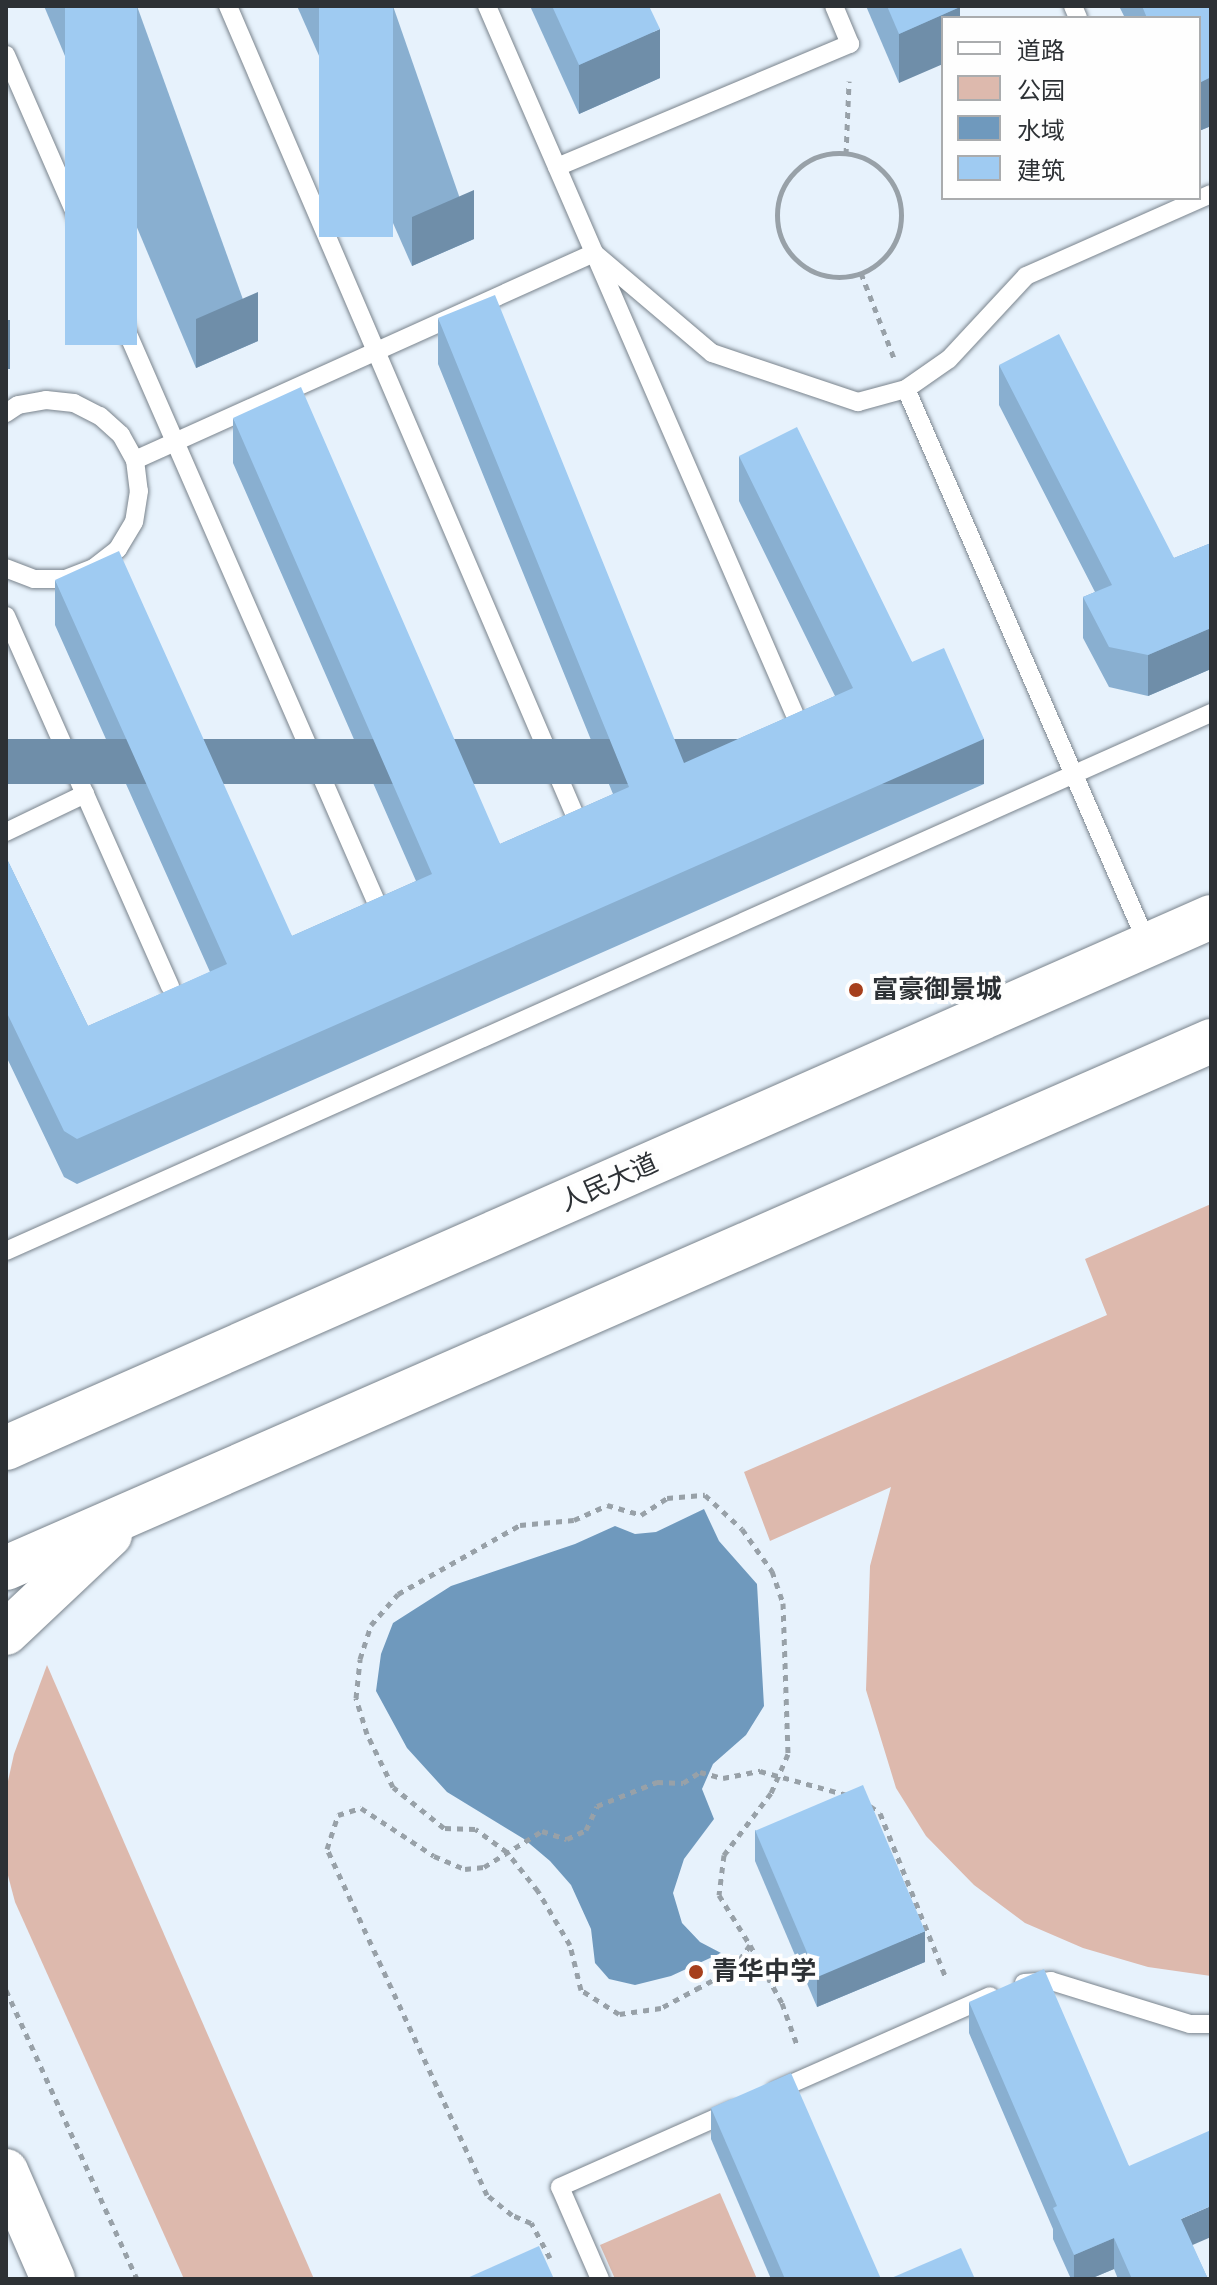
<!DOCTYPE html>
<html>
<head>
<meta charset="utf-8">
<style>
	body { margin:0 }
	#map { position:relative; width:1217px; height:2285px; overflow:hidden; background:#e7f2fc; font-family:"Varela Round","Noto Sans SC",sans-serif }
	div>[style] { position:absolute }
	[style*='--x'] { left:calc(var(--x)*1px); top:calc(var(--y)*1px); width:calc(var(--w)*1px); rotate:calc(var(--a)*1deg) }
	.green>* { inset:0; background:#ddb9ad }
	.water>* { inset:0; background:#6f99bd }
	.path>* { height:5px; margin-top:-2.5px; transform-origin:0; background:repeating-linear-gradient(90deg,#98a1a8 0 6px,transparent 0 12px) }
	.path>.ring { margin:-2.5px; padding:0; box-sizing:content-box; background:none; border:5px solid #98a1a8; border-radius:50% }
	.roads { filter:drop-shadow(0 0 2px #7a848d) drop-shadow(0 0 2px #7a848d) }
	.lane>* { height:18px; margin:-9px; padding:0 9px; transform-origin:9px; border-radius:9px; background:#fff }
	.secondary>* { height:44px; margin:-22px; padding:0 22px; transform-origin:22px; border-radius:22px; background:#fff }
	.wall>* { inset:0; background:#89afd0; transform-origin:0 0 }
	.shaded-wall>* { inset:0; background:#6f8ea9; transform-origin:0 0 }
	.building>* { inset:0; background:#9fcbf2; transform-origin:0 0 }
	.dots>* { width:22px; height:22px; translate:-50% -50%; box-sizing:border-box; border:4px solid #fefefe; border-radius:50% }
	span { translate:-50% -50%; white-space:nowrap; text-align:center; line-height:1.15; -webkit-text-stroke:8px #fefefe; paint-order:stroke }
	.poi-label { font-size:26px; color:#2d3135; font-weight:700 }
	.left { translate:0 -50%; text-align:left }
	.street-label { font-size:26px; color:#2d3135 }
	.frame { position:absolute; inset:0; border:8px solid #2d3135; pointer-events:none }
	.legend { position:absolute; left:941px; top:16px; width:260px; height:184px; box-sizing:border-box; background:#fefefe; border:2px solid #aaacae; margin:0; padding:10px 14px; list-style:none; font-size:24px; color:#2d3135 }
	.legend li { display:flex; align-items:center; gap:16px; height:40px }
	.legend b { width:40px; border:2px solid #aaacae }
</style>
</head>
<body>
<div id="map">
	<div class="green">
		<div style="clip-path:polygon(1211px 1204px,1211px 1976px,1148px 1967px,1083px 1948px,1025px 1923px,974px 1885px,926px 1836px,896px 1788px,866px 1690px,870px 1566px,891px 1487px,770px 1541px,744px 1472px,1107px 1315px,1085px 1259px)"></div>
		<div style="clip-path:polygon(47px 1665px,314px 2279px,184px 2279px,15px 1902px,6px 1868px,6px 1790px,14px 1754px)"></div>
		<div style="clip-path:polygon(720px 2193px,757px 2279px,615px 2279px,600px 2245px)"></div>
	</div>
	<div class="water">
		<div style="clip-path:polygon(704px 1509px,719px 1541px,757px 1584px,764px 1706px,746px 1735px,713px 1764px,702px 1789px,714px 1819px,684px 1859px,673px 1893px,682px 1923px,700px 1942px,721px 1953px,671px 1976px,635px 1985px,609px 1979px,595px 1963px,591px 1929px,571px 1885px,550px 1861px,524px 1839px,447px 1792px,407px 1748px,376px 1691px,381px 1654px,393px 1623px,451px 1586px,575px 1544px,615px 1526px,635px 1534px,656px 1532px)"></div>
	</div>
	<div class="path">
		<div class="ring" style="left:777px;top:153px;width:119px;height:119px"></div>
		<div style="--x:846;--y:154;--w:73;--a:-87.6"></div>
		<div style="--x:861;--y:273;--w:91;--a:68.8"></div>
		<div style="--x:705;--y:1495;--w:50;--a:42.6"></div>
		<div style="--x:742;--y:1529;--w:52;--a:54.5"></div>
		<div style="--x:772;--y:1571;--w:34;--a:71"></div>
		<div style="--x:783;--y:1603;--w:151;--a:88.1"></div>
		<div style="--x:788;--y:1754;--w:43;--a:113.6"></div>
		<div style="--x:771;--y:1793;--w:78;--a:127.2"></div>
		<div style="--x:724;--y:1855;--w:40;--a:97.1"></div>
		<div style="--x:719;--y:1895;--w:59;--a:58.2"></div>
		<div style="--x:750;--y:1945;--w:29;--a:125"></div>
		<div style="--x:733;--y:1969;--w:38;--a:151"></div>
		<div style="--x:700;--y:1987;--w:44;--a:151.7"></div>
		<div style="--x:661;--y:2008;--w:42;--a:171.9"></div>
		<div style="--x:619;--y:2014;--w:45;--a:-147.7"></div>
		<div style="--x:581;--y:1990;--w:46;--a:-103.7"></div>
		<div style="--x:570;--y:1945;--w:63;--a:-120.7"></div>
		<div style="--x:538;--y:1891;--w:50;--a:-128.5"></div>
		<div style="--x:507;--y:1852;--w:39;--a:-144"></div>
		<div style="--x:475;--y:1829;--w:31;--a:-178"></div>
		<div style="--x:444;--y:1828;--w:65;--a:-141.2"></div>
		<div style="--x:393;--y:1787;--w:59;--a:-116.1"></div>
		<div style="--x:367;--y:1734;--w:38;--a:-107"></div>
		<div style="--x:356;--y:1698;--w:39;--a:-84"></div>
		<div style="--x:360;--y:1659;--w:36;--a:-72"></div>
		<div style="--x:371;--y:1625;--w:41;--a:-48.9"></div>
		<div style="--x:398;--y:1594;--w:140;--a:-29.5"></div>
		<div style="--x:520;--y:1525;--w:54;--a:-5.3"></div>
		<div style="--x:574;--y:1520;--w:36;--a:-24"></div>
		<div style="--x:607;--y:1505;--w:35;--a:16"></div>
		<div style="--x:641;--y:1515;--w:31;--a:-33"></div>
		<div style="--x:667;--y:1498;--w:38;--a:-5"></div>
		<div style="--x:870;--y:1806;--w:12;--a:35"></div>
		<div style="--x:880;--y:1813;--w:178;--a:68.2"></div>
		<div style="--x:750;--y:1945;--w:66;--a:61.1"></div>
		<div style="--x:782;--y:2003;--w:45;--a:70.3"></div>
		<div style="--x:6;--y:1990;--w:317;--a:65.6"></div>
		<div style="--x:550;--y:2258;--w:40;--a:-118"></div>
		<div style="--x:531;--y:2223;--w:21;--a:-157"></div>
		<div style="--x:512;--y:2215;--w:32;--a:-141"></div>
		<div style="--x:487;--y:2195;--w:381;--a:-114.8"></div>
		<div style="--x:327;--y:1849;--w:36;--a:-72"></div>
		<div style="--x:338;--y:1815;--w:24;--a:-17"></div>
		<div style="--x:361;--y:1808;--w:87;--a:33.3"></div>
		<div style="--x:434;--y:1856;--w:34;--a:23"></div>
		<div style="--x:465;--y:1869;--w:19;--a:-6"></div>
		<div style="--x:484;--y:1867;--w:68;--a:-31.8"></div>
		<div style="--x:542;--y:1831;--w:26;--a:18"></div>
		<div style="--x:567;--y:1839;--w:21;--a:-25"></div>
		<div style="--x:586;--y:1830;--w:26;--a:-65"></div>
		<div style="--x:597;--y:1806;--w:65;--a:-21.8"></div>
		<div style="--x:657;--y:1782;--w:26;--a:2"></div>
		<div style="--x:683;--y:1783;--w:20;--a:-33"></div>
		<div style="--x:700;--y:1772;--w:24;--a:15"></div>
		<div style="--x:723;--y:1778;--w:38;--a:-11"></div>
		<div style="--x:760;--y:1771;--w:90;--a:15.4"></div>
	</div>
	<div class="roads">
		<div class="lane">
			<div style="--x:228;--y:6;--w:893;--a:66.79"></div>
			<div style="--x:487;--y:6;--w:773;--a:66.52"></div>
			<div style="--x:1073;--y:6;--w:13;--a:67"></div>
			<div style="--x:6;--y:55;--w:936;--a:66.39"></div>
			<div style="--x:557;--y:167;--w:318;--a:-22.8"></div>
			<div style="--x:850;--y:44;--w:41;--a:-112.8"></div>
			<div style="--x:906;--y:389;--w:606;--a:66.48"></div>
			<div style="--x:6;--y:413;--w:14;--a:-34"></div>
			<div style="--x:18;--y:405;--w:28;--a:-10"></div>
			<div style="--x:46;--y:400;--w:28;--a:6"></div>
			<div style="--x:74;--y:403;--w:29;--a:27"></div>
			<div style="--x:100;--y:416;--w:28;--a:42"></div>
			<div style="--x:121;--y:435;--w:29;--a:61"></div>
			<div style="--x:135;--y:460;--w:31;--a:83"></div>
			<div style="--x:139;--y:491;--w:31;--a:99"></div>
			<div style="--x:134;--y:522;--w:31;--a:121"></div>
			<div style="--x:118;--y:549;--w:31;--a:142"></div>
			<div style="--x:94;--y:568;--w:31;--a:159"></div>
			<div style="--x:65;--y:579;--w:31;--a:180"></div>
			<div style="--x:34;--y:579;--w:30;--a:-159"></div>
			<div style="--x:135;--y:460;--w:504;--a:-24.27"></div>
			<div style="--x:594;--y:253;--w:155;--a:40.3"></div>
			<div style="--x:712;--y:353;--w:154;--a:18.6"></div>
			<div style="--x:858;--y:402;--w:50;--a:-15.2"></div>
			<div style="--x:906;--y:389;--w:52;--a:-34.9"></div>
			<div style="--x:949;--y:359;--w:113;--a:-47.1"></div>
			<div style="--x:1026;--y:276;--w:202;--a:-23.9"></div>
			<div style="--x:6;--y:616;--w:405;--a:66.1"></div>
			<div style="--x:6;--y:832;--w:88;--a:-25.7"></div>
			<div style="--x:6;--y:1251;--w:1320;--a:-24.06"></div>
			<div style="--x:1024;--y:1983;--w:27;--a:-4"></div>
			<div style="--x:1051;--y:1981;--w:145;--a:17.2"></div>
			<div style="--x:1190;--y:2024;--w:21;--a:0"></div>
			<div style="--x:775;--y:2091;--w:235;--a:-23.8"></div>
			<div style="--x:600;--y:2279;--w:100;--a:-113.5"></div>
			<div style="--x:560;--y:2187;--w:190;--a:-23.9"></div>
		</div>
		<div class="secondary">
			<div style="--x:6;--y:1448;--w:1317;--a:-23.78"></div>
			<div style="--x:6;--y:1568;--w:1315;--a:-23.62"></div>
			<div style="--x:6;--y:1633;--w:143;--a:-43.3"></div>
			<div style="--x:6;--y:2171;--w:118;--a:66.5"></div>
		</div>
	</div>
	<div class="wall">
		<div style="clip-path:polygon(44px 6px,137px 6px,258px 341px,196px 368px)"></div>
		<div style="clip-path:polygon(297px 6px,393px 6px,474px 239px,412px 266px)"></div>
		<div style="clip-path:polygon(530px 6px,649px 6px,660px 78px,579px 114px)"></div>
		<div style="clip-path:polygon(866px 6px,959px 6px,960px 18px,899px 83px)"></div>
		<div style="clip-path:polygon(1119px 6px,1211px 6px,1211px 126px,1199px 131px,1199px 18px,1125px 18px)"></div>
		<div style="left:1211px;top:249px;width:46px;height:2px;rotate:90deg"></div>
		<div style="clip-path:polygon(438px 318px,684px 763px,835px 696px,739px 501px,739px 456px,912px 662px,984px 784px,77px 1184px,64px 1177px,6px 1056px,6px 857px,88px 1026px,210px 972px,55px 625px,55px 580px,292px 936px,416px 881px,233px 463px,233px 418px,500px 844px,613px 794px,438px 364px)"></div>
		<div style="clip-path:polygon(999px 365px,1174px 558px,1211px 543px,1211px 669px,1148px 696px,1109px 687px,1083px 638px,1083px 597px,1095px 592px,999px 405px)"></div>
		<div style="clip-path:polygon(755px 1830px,925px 1962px,817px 2007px,755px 1861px)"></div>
		<div style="clip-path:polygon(969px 2002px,1129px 2166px,1192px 2245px,1208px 2279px,1118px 2279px,1114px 2269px,1090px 2279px,1071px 2279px,1053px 2239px,1053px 2229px,969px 2033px)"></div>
		<div style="clip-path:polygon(711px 2108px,881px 2279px,771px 2279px,711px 2139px)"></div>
	</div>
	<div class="shaded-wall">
		<div style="clip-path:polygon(960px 7px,960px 18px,943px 18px,943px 64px,899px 83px,899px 34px)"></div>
		<div style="clip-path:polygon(660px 29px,660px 78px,579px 114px,579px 65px)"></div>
		<div style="clip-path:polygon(1211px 77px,1211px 126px,1199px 131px,1199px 83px)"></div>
		<div style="clip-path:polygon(474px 190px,474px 239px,412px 266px,412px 217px)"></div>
		<div style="clip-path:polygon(258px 292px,258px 341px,196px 368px,196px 319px)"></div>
		<div style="left:10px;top:320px;width:49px;height:4px;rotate:90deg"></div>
		<div style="clip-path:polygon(1211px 628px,1211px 669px,1148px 696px,1148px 655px)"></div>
		<div style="left:984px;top:739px;width:45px;height:991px;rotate:90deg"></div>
		<div style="clip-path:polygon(925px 1931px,925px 1962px,817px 2007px,817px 1976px)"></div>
		<div style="clip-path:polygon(1211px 2206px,1211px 2237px,1181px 2250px,1181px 2219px)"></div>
		<div style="clip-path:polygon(1114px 2238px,1114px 2269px,1090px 2279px,1074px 2279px,1074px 2255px)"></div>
	</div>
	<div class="building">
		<div style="left:65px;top:6px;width:72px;height:339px"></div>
		<div style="left:319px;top:6px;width:74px;height:231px"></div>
		<div style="clip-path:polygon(552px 6px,649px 6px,660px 29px,579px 65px)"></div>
		<div style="clip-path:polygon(887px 6px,959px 6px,960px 7px,899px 34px)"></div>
		<div style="clip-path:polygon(1142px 6px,1211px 6px,1211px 77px,1199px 83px,1199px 18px,1147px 18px)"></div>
		<div style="clip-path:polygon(495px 295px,684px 763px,853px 688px,739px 456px,797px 427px,912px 662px,944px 648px,984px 739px,77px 1139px,64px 1131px,6px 1011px,6px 857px,88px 1026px,227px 964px,55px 580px,119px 551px,292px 936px,432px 874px,233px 418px,301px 387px,500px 844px,629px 787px,438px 318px)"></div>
		<div style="clip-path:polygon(1059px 334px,1174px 558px,1211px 543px,1211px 628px,1148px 655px,1109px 647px,1083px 597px,1112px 585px,999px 365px)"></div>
		<div style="left:863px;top:1785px;width:159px;height:117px;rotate:67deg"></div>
		<div style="clip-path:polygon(1044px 1969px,1129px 2166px,1211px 2130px,1211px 2206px,1181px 2219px,1208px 2279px,1132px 2279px,1114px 2238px,1074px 2255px,1053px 2208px,1057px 2206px,969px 2002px)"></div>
		<div style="clip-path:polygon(791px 2073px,881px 2279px,785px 2279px,711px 2108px)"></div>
		<div style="clip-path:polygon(539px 2246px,554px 2279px,465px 2279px)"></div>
		<div style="clip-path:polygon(961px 2248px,975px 2279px,889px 2279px)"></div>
	</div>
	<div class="dots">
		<div style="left:856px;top:990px;background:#a63f1c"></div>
		<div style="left:696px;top:1972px;background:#a63f1c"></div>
	</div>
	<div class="poi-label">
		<span class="left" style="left:872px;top:990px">富豪御景城</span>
		<span class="left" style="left:712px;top:1972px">青华中学</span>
	</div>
	<div class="street-label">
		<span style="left:609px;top:1183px;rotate:-24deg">人民大道</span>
	</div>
	<div class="frame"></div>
	<ul class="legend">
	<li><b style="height:10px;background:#fff"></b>道路</li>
	<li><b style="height:22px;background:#ddb9ad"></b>公园</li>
	<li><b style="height:22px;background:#6f99bd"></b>水域</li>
	<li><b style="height:22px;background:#9fcbf2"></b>建筑</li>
	</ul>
</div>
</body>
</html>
